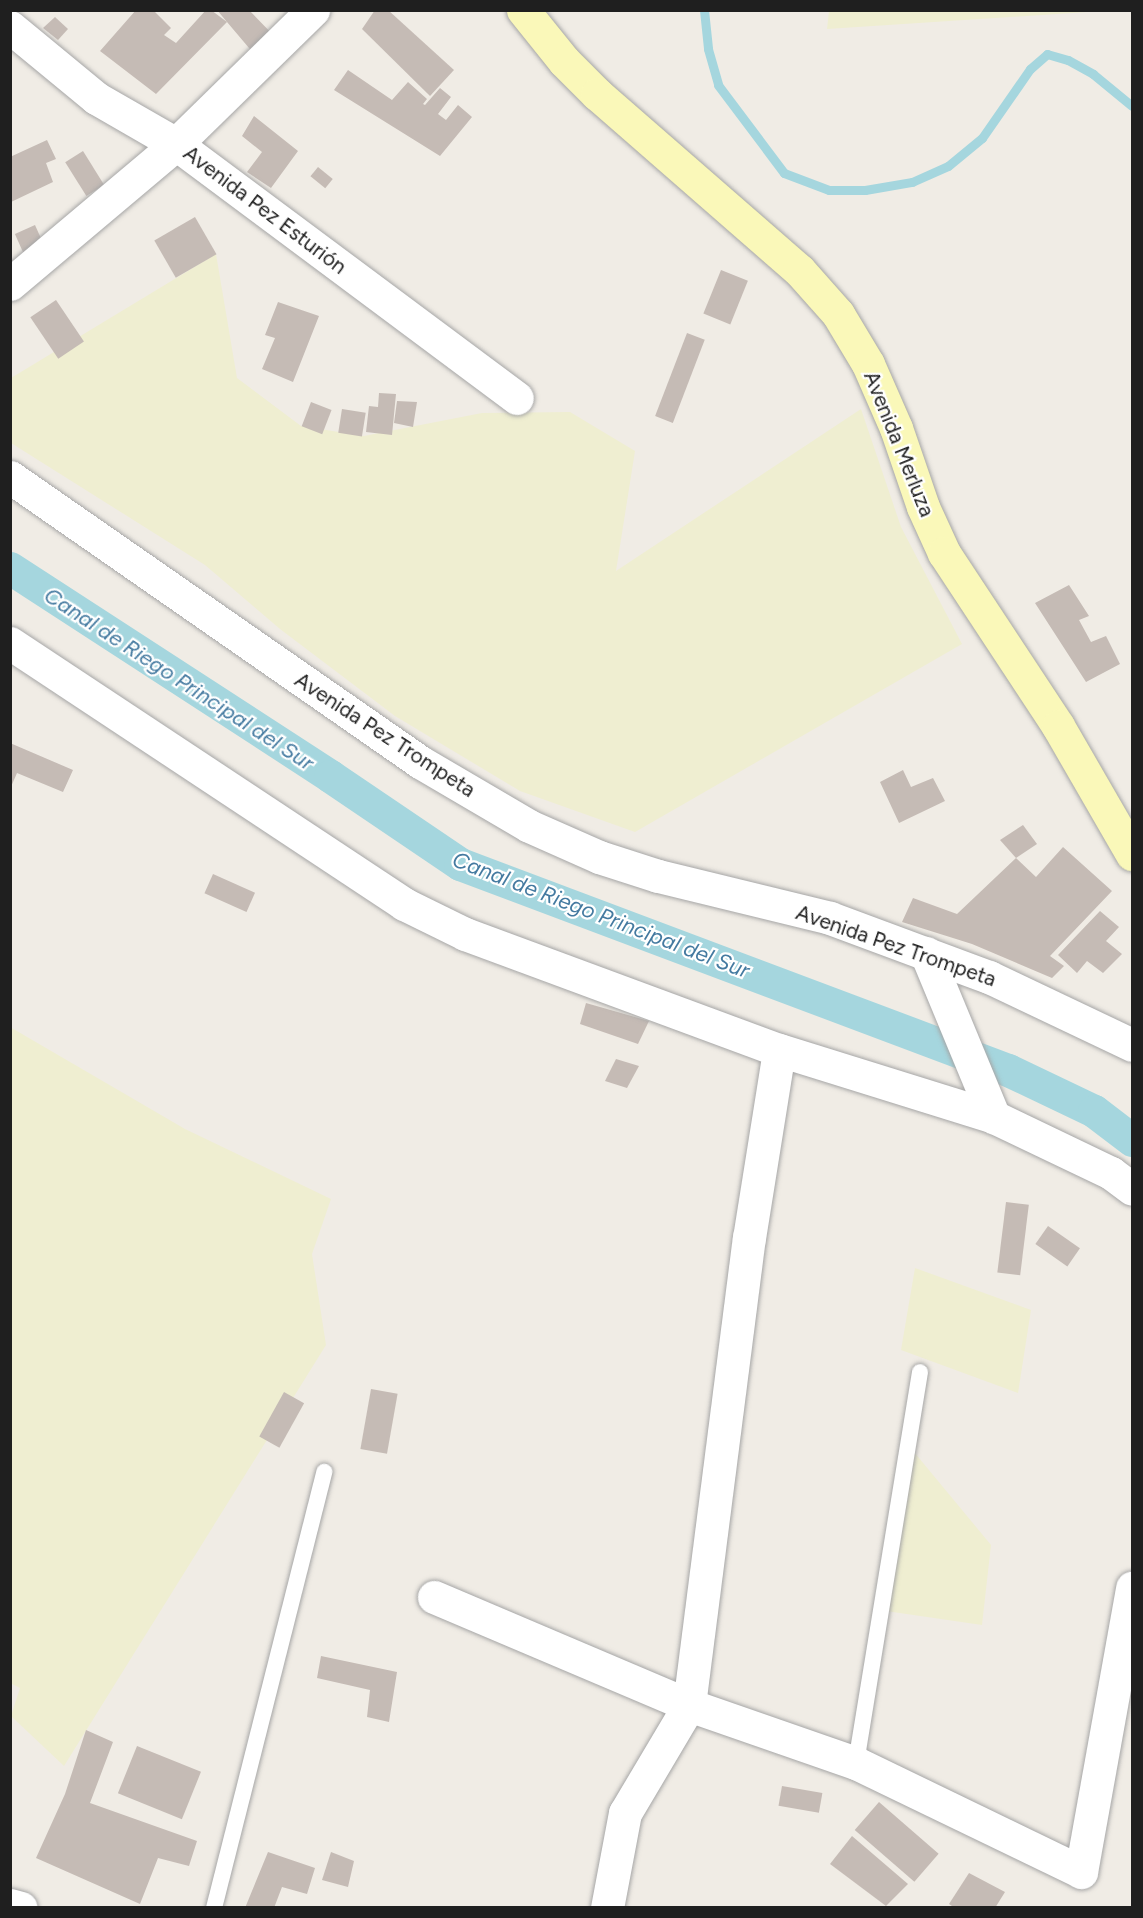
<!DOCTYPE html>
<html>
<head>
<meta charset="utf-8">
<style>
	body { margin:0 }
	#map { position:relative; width:1143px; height:1918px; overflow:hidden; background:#f0ece5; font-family:Figtree,sans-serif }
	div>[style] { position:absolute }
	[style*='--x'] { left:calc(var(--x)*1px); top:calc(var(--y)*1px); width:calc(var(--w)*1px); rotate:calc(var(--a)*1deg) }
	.farmland>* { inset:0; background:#efeed1 }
	.stream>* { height:9px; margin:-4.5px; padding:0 4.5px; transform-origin:4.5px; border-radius:4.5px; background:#a5d6de }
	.canal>* { height:33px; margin:-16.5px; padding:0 16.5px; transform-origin:16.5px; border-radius:16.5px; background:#a5d6de }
	.building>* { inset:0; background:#c5bbb5; transform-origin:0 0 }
	.roads { filter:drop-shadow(0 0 2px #a6a6a6) drop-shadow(0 0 2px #a6a6a6) }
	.service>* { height:16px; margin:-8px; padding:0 8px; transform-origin:8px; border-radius:8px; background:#fff }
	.minor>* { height:33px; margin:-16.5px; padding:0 16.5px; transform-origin:16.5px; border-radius:16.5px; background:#fff }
	.secondary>* { height:33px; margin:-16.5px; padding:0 16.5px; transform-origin:16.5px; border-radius:16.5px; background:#faf8b9 }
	span { translate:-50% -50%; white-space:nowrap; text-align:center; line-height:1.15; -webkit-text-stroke:4.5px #fff; paint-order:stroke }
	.street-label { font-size:21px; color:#1f1f1f }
	.water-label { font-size:22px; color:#447aa0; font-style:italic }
	.frame { position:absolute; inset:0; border:12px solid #1f1f1f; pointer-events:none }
</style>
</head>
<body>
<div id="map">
	<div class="farmland">
		<div style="clip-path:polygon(829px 11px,829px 10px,1102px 11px,827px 29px)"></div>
		<div style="clip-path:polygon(216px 254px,237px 378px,301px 426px,364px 436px,482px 413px,570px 412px,635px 451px,616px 571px,861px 409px,901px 527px,962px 644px,635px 832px,520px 791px,395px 716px,280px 629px,205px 565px,11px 443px,11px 378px)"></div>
		<div style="clip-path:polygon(10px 1027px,185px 1129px,331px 1199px,312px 1254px,326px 1345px,64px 1766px,11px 1716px,20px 1688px,10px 1683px)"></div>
		<div style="clip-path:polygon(915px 1268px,1031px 1310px,1018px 1393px,901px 1350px)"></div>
		<div style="clip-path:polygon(914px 1452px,991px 1545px,982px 1625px,886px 1611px)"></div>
	</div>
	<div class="stream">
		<div style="--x:704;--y:10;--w:39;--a:84"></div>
		<div style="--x:708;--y:49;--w:37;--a:74"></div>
		<div style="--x:718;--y:85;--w:110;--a:53.1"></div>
		<div style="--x:784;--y:173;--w:48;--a:20.7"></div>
		<div style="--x:829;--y:190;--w:36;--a:0"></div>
		<div style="--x:865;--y:190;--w:48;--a:-9.7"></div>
		<div style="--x:912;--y:182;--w:39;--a:-24"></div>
		<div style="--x:948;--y:166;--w:44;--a:-39.5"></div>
		<div style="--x:982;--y:138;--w:84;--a:-55.2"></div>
		<div style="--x:1030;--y:69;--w:23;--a:-41"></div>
		<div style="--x:1047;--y:54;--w:22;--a:16"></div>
		<div style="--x:1068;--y:60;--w:29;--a:29"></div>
		<div style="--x:1093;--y:74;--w:50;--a:39.4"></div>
	</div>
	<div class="canal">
		<div style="--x:10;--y:568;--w:382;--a:33"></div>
		<div style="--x:330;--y:776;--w:157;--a:34.1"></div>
		<div style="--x:460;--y:864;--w:585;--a:20.6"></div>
		<div style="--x:1008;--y:1070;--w:95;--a:25.5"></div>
		<div style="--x:1094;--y:1111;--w:48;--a:37.3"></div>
	</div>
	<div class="building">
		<div style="clip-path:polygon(136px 10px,153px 10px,171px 28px,164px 35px,176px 43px,206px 10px,211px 10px,227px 22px,217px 10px,249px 10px,279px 41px,260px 61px,227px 22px,156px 94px,100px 51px)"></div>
		<div style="clip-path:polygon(375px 10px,388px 10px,454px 70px,430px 96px,362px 29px)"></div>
		<div style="clip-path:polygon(55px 17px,68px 29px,58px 40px,43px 28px)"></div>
		<div style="clip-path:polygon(348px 70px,392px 100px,408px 82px,427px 99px,423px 104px,425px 105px,440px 88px,451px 97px,438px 114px,446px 120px,458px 105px,472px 117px,440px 156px,334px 90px)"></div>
		<div style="clip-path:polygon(254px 116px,298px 151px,271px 188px,247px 172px,262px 152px,242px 136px)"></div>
		<div style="clip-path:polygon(47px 140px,56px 159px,46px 163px,53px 182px,11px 202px,10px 157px)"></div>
		<div style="left:83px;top:151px;width:40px;height:21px;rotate:58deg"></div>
		<div style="left:318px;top:167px;width:19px;height:12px;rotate:39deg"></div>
		<div style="left:195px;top:217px;width:43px;height:47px;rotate:60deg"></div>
		<div style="left:35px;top:225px;width:22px;height:22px;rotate:66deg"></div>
		<div style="left:721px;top:270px;width:29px;height:47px;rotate:22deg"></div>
		<div style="left:56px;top:300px;width:50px;height:31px;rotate:56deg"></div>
		<div style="clip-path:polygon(278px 302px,319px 316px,293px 382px,262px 369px,275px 338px,265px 335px)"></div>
		<div style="left:687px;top:333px;width:19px;height:89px;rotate:21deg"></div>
		<div style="clip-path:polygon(379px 393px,396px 394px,392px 435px,366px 432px,369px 406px,378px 407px)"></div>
		<div style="clip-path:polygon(397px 401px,417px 402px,413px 427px,394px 423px)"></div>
		<div style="left:311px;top:402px;width:22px;height:26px;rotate:21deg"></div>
		<div style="left:342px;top:409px;width:24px;height:24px;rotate:9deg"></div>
		<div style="clip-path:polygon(1069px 585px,1089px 616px,1079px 620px,1091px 642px,1106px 636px,1120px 664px,1086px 682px,1035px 603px)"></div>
		<div style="clip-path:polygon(10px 743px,73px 770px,63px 792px,17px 773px,10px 789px)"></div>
		<div style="clip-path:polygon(903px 770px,911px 787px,933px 778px,945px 801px,899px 823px,880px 782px)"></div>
		<div style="clip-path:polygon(1023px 825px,1037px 844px,1016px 858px,1000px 840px)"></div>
		<div style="clip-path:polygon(1063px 847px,1112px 891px,1050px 956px,1064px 966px,1052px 978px,972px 944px,902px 922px,913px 898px,957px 914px,1016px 858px,1036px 877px)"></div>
		<div style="left:213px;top:874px;width:46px;height:21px;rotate:24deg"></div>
		<div style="clip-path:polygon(1100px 911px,1119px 927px,1106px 941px,1122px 954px,1103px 973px,1087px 961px,1077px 973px,1058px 955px)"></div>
		<div style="clip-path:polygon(586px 1003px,649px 1021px,638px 1044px,580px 1024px)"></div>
		<div style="clip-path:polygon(616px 1059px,639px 1066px,627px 1088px,605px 1081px)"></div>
		<div style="left:1006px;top:1202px;width:23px;height:71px;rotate:7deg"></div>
		<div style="left:1048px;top:1226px;width:39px;height:22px;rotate:35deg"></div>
		<div style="left:371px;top:1389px;width:27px;height:61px;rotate:10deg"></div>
		<div style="left:284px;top:1392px;width:23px;height:51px;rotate:29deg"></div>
		<div style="clip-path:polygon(321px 1656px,397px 1672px,389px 1722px,367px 1717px,370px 1690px,317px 1678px)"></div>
		<div style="clip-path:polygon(86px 1730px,113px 1742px,90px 1803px,197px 1841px,189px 1866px,158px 1858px,140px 1904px,36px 1858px,65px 1794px)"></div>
		<div style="left:137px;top:1746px;width:69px;height:51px;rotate:22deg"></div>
		<div style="left:782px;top:1786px;width:41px;height:20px;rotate:10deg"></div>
		<div style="left:879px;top:1802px;width:79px;height:37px;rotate:41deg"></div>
		<div style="clip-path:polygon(852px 1836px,908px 1884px,886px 1906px,830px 1864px)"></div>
		<div style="clip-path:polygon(268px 1852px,315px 1868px,307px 1894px,282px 1887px,274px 1908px,245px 1908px)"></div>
		<div style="clip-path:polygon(331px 1852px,354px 1861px,348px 1887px,322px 1880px)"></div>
		<div style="clip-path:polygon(969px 1873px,1005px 1892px,995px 1908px,955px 1908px,949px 1904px)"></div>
	</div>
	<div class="roads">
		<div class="service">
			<div style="--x:856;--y:1763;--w:396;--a:-80.7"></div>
			<div style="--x:214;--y:1908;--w:450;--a:-75.8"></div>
		</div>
		<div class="minor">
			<div style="--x:10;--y:27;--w:112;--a:39.5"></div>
			<div style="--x:96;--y:98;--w:92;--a:29.9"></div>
			<div style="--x:176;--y:144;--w:425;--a:36.7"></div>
			<div style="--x:10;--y:284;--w:217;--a:-40.1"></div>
			<div style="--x:176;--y:144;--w:192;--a:-44.4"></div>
			<div style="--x:10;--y:477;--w:499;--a:34.8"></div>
			<div style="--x:420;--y:762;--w:126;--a:30.4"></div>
			<div style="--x:529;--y:826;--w:77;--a:23.9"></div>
			<div style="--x:599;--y:857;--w:62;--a:17.9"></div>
			<div style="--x:658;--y:876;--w:177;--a:13.7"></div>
			<div style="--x:830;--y:918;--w:170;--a:20.4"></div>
			<div style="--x:989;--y:977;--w:158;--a:25.4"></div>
			<div style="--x:10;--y:643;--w:473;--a:33.5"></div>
			<div style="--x:404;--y:904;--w:68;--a:26.2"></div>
			<div style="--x:465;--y:934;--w:335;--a:20.3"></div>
			<div style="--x:779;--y:1050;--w:225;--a:17.3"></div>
			<div style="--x:994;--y:1117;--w:130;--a:25.6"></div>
			<div style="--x:1111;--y:1173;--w:26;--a:37"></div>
			<div style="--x:926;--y:953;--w:178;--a:67.5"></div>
			<div style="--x:434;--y:1597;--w:277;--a:23"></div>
			<div style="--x:689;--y:1705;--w:177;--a:19.2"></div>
			<div style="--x:856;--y:1763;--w:250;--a:25.8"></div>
			<div style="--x:1081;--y:1872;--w:289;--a:-79.8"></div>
			<div style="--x:10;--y:1905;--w:11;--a:15"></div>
			<div style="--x:607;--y:1908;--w:97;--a:-79.3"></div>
			<div style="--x:625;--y:1813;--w:126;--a:-59.3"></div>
			<div style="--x:689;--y:1705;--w:471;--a:-82.7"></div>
			<div style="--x:749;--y:1238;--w:190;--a:-80.9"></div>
		</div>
		<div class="secondary">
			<div style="--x:523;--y:10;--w:65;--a:51.2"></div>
			<div style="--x:564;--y:61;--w:47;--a:45"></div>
			<div style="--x:597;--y:94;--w:268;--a:41.1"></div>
			<div style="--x:799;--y:270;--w:59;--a:48.4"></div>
			<div style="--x:838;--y:314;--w:58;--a:59"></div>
			<div style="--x:868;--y:364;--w:70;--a:66.4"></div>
			<div style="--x:896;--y:428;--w:83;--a:71.1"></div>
			<div style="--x:923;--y:507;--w:51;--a:65.5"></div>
			<div style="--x:944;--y:553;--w:207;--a:56.6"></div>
			<div style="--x:1058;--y:726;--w:148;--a:60"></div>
		</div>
	</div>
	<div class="street-label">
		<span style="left:265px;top:210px;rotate:37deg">Avenida Pez Esturión</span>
		<span style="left:899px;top:444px;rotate:68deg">Avenida Merluza</span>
		<span style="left:385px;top:735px;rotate:33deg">Avenida Pez Trompeta</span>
		<span style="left:896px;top:946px;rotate:19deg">Avenida Pez Trompeta</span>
	</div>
	<div class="water-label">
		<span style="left:179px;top:679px;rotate:33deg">Canal de Riego Principal del Sur</span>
		<span style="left:601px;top:915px;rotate:21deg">Canal de Riego Principal del Sur</span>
	</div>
	<div class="frame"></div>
</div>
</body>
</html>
